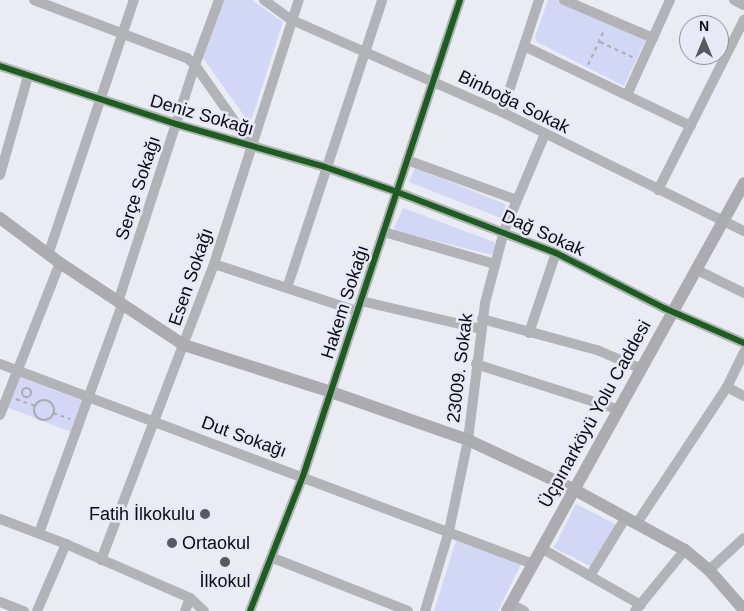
<!DOCTYPE html>
<html>
<head>
<meta charset="utf-8">
<style>
	body { margin:0 }
	#map { position:relative; width:744px; height:611px; overflow:hidden; background:#eaecf4; font-family:Helvetica,sans-serif }
	div>[style] { position:absolute }
	[style*='--x'] { left:calc(var(--x)*1px); top:calc(var(--y)*1px); width:calc(var(--w)*1px); rotate:calc(var(--a)*1deg) }
	.green>* { inset:0; background:#d2d7f5; transform-origin:0 0 }
	.path>* { height:2px; margin-top:-1px; transform-origin:0; background:repeating-linear-gradient(90deg,#ababaf 0 4px,transparent 0 8px) }
	.path>.ring { margin:-1px; padding:0; box-sizing:content-box; background:none; border:2px solid #ababaf; border-radius:50% }
	.minor>* { height:10px; margin:-5px; padding:0 5px; transform-origin:5px; border-radius:5px; background:#b2b3b6 }
	.major>* { height:12px; margin:-6px; padding:0 6px; transform-origin:6px; border-radius:6px; background:#ababb0 }
	.cycleway>* { height:6px; margin:-3px; padding:0 3px; transform-origin:3px; border-radius:3px; background:#1b5e20 }
	.dots>* { width:14px; height:14px; translate:-50% -50%; box-sizing:border-box; border:2px solid #e7e9f7; border-radius:50% }
	span { translate:-50% -50%; white-space:nowrap; text-align:center; line-height:1.15; -webkit-text-stroke:5px #e7e9f7; paint-order:stroke }
	.street-label { font-size:18px; color:#0b0b10 }
	.poi-label { font-size:18px; color:#0b0b10 }
	.right { translate:-100% -50%; text-align:right }
	.left { translate:0 -50%; text-align:left }
	.north { position:absolute; left:679px; top:15px; width:50px; height:50px; box-sizing:border-box; background:#e7e9f7; border:1px solid #8f909b; border-radius:50%; rotate:0deg; font-size:14px; font-weight:700; line-height:20px; text-align:center; color:#0b0b10 }
	.north::after { content:''; display:block; margin:auto; width:18px; height:22px; background:#595a60; clip-path:polygon(50% 0,100% 100%,50% 72%,0 100%) }
</style>
</head>
<body>
<div id="map">
	<div class="green">
		<div style="clip-path:polygon(224px 0,252px 0,283px 22px,250px 124px,203px 58px)"></div>
		<div style="clip-path:polygon(548px 0,557px 0,646px 39px,624px 86px,537px 42px,535px 37px)"></div>
		<div style="clip-path:polygon(415px 168px,505px 204px,506px 213px,501px 218px,409px 182px)"></div>
		<div style="clip-path:polygon(403px 208px,494px 242px,496px 245px,492px 255px,396px 231px,394px 228px)"></div>
		<div style="left:20px;top:377px;width:67px;height:33px;rotate:21deg"></div>
		<div style="left:576px;top:504px;width:45px;height:49px;rotate:27deg"></div>
		<div style="clip-path:polygon(456px 541px,521px 564px,498px 611px,434px 611px)"></div>
	</div>
	<div class="path">
		<div style="--x:600;--y:42;--w:38;--a:25"></div>
		<div style="--x:588;--y:65;--w:40;--a:-65"></div>
		<div class="ring" style="left:21.5px;top:387.5px;width:7px;height:7px"></div>
		<div style="--x:16;--y:399;--w:20;--a:20"></div>
		<div class="ring" style="left:34px;top:400px;width:18px;height:18px"></div>
		<div style="--x:53;--y:413;--w:18;--a:19"></div>
	</div>
	<div class="minor">
		<div style="--x:34;--y:0;--w:164;--a:20.8"></div>
		<div style="--x:187;--y:58;--w:11;--a:41"></div>
		<div style="--x:195;--y:65;--w:99;--a:54.9"></div>
		<div style="--x:264;--y:0;--w:34;--a:36"></div>
		<div style="--x:292;--y:20;--w:229;--a:23.7"></div>
		<div style="--x:502;--y:112;--w:270;--a:26.2"></div>
		<div style="--x:564;--y:0;--w:97;--a:23.1"></div>
		<div style="--x:734;--y:0;--w:11;--a:27"></div>
		<div style="--x:524;--y:46;--w:185;--a:25.6"></div>
		<div style="--x:0;--y:66;--w:185;--a:18.2"></div>
		<div style="--x:176;--y:124;--w:155;--a:16.1"></div>
		<div style="--x:325;--y:167;--w:76;--a:19.1"></div>
		<div style="--x:397;--y:192;--w:170;--a:21"></div>
		<div style="--x:556;--y:253;--w:121;--a:27"></div>
		<div style="--x:664;--y:308;--w:87;--a:23.6"></div>
		<div style="--x:627;--y:95;--w:104;--a:-65.6"></div>
		<div style="--x:502;--y:112;--w:118;--a:-71.7"></div>
		<div style="--x:407;--y:160;--w:117;--a:20"></div>
		<div style="--x:0;--y:175;--w:103;--a:-74.2"></div>
		<div style="--x:658;--y:190;--w:191;--a:-63.2"></div>
		<div style="--x:384;--y:232;--w:116;--a:16.1"></div>
		<div style="--x:48;--y:255;--w:269;--a:-71.4"></div>
		<div style="--x:214;--y:264;--w:151;--a:18.2"></div>
		<div style="--x:697;--y:270;--w:52;--a:26.1"></div>
		<div style="--x:287;--y:288;--w:303;--a:-71.7"></div>
		<div style="--x:361;--y:301;--w:123;--a:13.1"></div>
		<div style="--x:118;--y:302;--w:249;--a:-72"></div>
		<div style="--x:195;--y:65;--w:69;--a:-69.7"></div>
		<div style="--x:482;--y:319;--w:119;--a:15.1"></div>
		<div style="--x:597;--y:350;--w:49;--a:22.9"></div>
		<div style="--x:529;--y:333;--w:84;--a:-71.4"></div>
		<div style="--x:0;--y:364;--w:569;--a:20.57"></div>
		<div style="--x:476;--y:364;--w:150;--a:17.8"></div>
		<div style="--x:727;--y:387;--w:19;--a:28"></div>
		<div style="--x:0;--y:415;--w:163;--a:-68.5"></div>
		<div style="--x:0;--y:519;--w:71;--a:20.7"></div>
		<div style="--x:66;--y:544;--w:135;--a:23.5"></div>
		<div style="--x:190;--y:598;--w:19;--a:43"></div>
		<div style="--x:637;--y:523;--w:163;--a:-56.5"></div>
		<div style="--x:727;--y:387;--w:39;--a:-64"></div>
		<div style="--x:39;--y:533;--w:243;--a:-70"></div>
		<div style="--x:541;--y:548;--w:115;--a:29.7"></div>
		<div style="--x:273;--y:558;--w:145;--a:21.4"></div>
		<div style="--x:101;--y:560;--w:317;--a:-69.1"></div>
		<div style="--x:214;--y:264;--w:277;--a:-72.2"></div>
		<div style="--x:709;--y:570;--w:47;--a:-42.4"></div>
		<div style="--x:590;--y:576;--w:69;--a:-58.6"></div>
		<div style="--x:0;--y:602;--w:26;--a:21"></div>
		<div style="--x:511;--y:604;--w:15;--a:28"></div>
		<div style="--x:37;--y:611;--w:73;--a:-66.6"></div>
		<div style="--x:185;--y:611;--w:14;--a:-69"></div>
		<div style="--x:250;--y:611;--w:145;--a:-68.6"></div>
		<div style="--x:303;--y:476;--w:501;--a:-71.75"></div>
		<div style="--x:425;--y:611;--w:84;--a:-73.3"></div>
		<div style="--x:449;--y:531;--w:93;--a:-78.2"></div>
		<div style="--x:468;--y:440;--w:138;--a:-82.9"></div>
		<div style="--x:485;--y:303;--w:74;--a:-75.2"></div>
		<div style="--x:504;--y:231;--w:105;--a:-67.1"></div>
		<div style="--x:635;--y:611;--w:79;--a:-50.7"></div>
	</div>
	<div class="major">
		<div style="--x:0;--y:218;--w:75;--a:36.9"></div>
		<div style="--x:60;--y:263;--w:149;--a:33.5"></div>
		<div style="--x:184;--y:345;--w:154;--a:17.7"></div>
		<div style="--x:331;--y:392;--w:145;--a:19.3"></div>
		<div style="--x:468;--y:440;--w:116;--a:25"></div>
		<div style="--x:573;--y:489;--w:128;--a:28.6"></div>
		<div style="--x:685;--y:550;--w:31;--a:40"></div>
		<div style="--x:709;--y:570;--w:53;--a:48.8"></div>
		<div style="--x:507;--y:611;--w:489;--a:-61"></div>
	</div>
	<div class="cycleway">
		<div style="--x:0;--y:66;--w:185;--a:18.2"></div>
		<div style="--x:176;--y:124;--w:155;--a:16.1"></div>
		<div style="--x:325;--y:167;--w:76;--a:19.1"></div>
		<div style="--x:397;--y:192;--w:170;--a:21"></div>
		<div style="--x:556;--y:253;--w:121;--a:27"></div>
		<div style="--x:664;--y:308;--w:87;--a:23.6"></div>
		<div style="--x:250;--y:611;--w:145;--a:-68.6"></div>
		<div style="--x:303;--y:476;--w:501;--a:-71.75"></div>
	</div>
	<div class="dots">
		<div style="left:205px;top:514px;background:#595a60"></div>
		<div style="left:172px;top:543px;background:#595a60"></div>
		<div style="left:225px;top:562px;background:#595a60"></div>
	</div>
	<div class="street-label">
		<span style="left:514px;top:102px;rotate:26deg">Binboğa Sokak</span>
		<span style="left:202px;top:115px;rotate:16deg">Deniz Sokağı</span>
		<span style="left:138px;top:188px;rotate:-72deg">Serçe Sokağı</span>
		<span style="left:543px;top:233px;rotate:24deg">Dağ Sokak</span>
		<span style="left:191px;top:277px;rotate:-71deg">Esen Sokağı</span>
		<span style="left:345px;top:302px;rotate:-72deg">Hakem Sokağı</span>
		<span style="left:460px;top:368px;rotate:-83deg">23009. Sokak</span>
		<span style="left:595px;top:414px;rotate:-61deg">Üçpınarköyü Yolu Caddesi</span>
		<span style="left:244px;top:437px;rotate:20deg">Dut Sokağı</span>
	</div>
	<div class="poi-label">
		<span class="right" style="left:195px;top:514px">Fatih İlkokulu</span>
		<span class="left" style="left:182px;top:543px">Ortaokul</span>
		<span style="left:225px;top:581px">İlkokul</span>
	</div>
	<div class="north">N</div>
</div>
</body>
</html>
